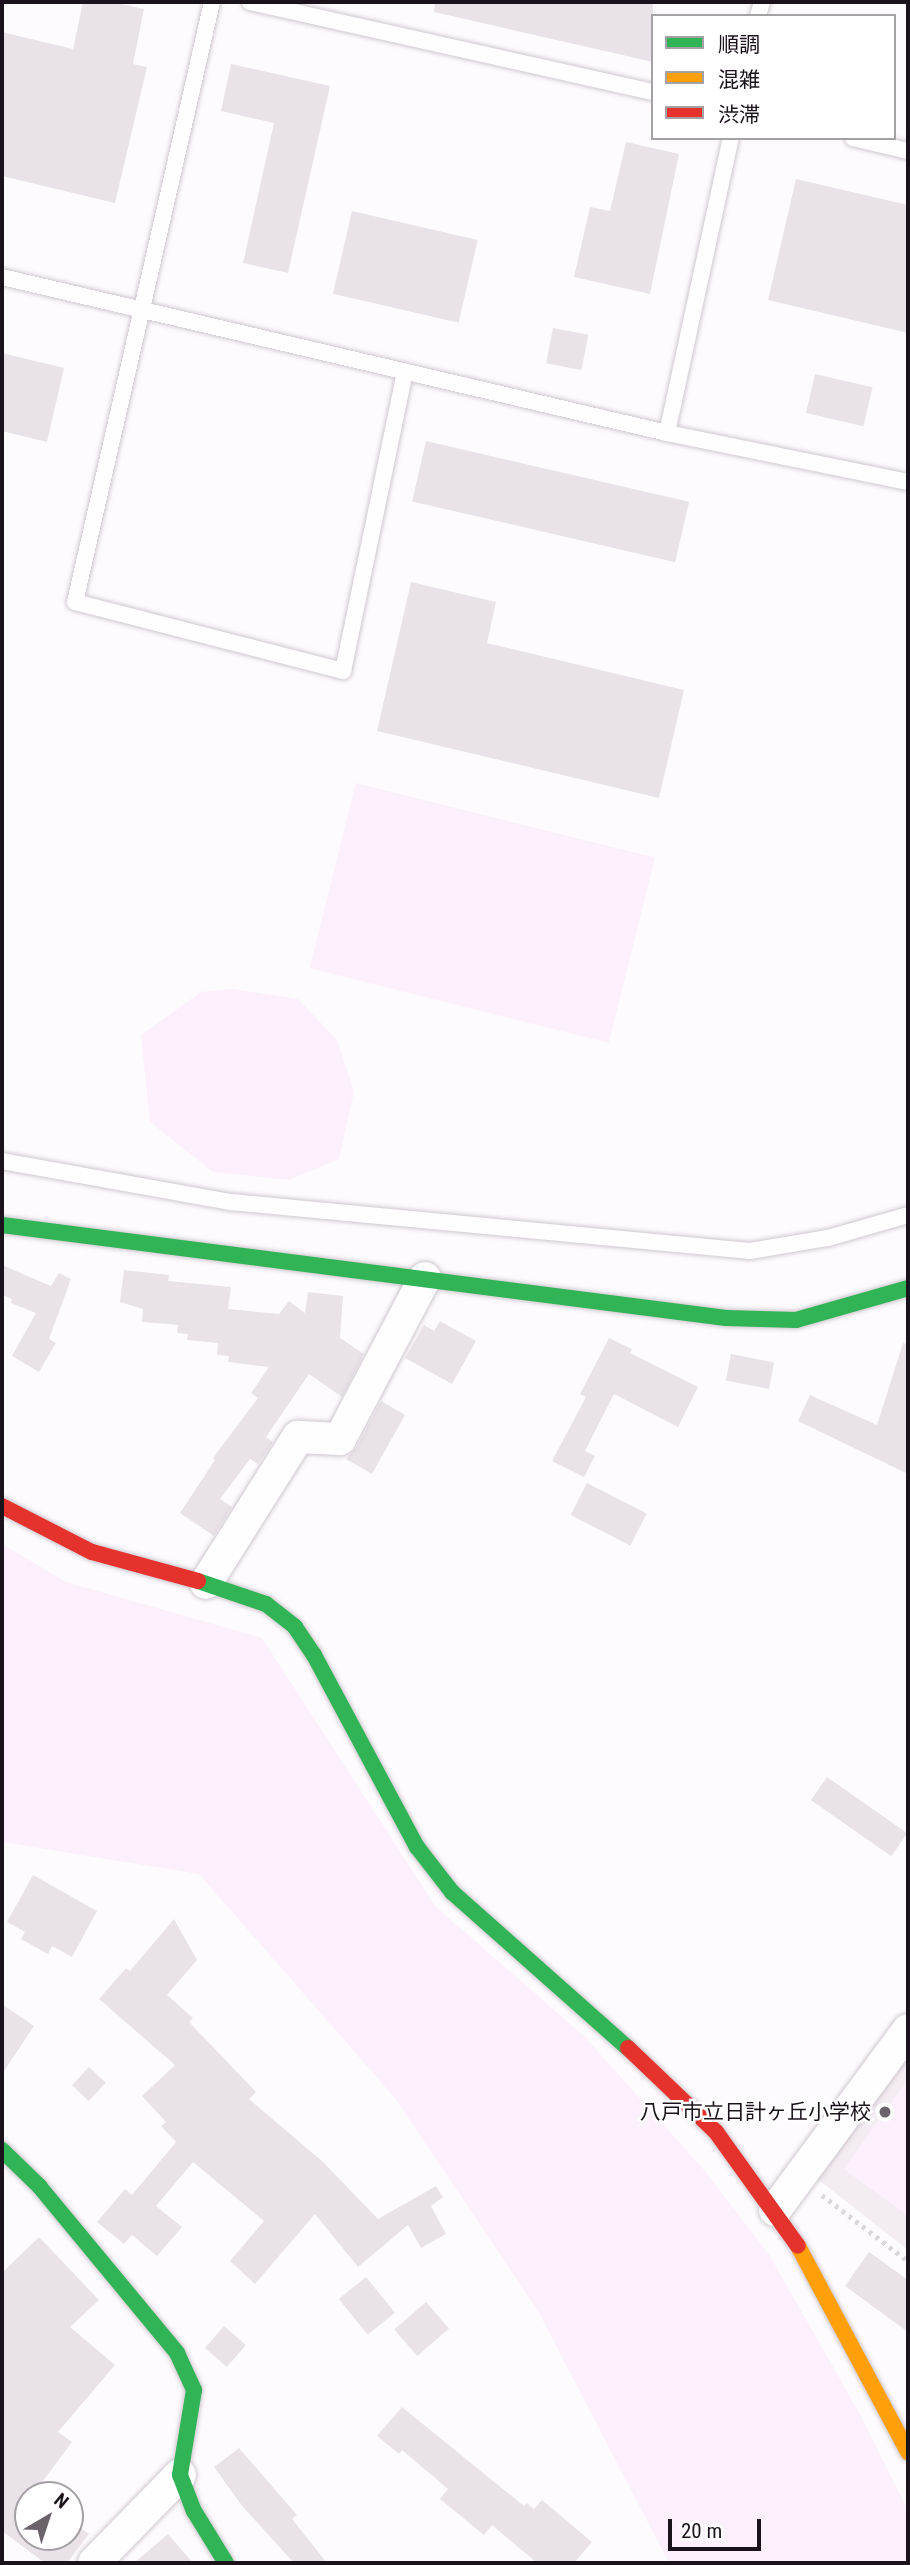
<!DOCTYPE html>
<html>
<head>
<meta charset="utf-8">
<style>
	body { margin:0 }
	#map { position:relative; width:910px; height:2565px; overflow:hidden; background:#fefbfe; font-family:"Roboto Condensed","Noto Sans JP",sans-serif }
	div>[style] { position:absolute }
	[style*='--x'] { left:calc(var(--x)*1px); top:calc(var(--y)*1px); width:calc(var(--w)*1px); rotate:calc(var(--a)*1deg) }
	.built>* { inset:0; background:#f4ecf3 }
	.green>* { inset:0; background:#fcf0fc; transform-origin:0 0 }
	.building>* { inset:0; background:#e9e3e9; transform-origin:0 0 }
	.path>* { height:4.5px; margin-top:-2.25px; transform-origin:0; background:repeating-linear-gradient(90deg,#d9d7d9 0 3.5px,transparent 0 8.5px) }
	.roads { filter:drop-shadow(0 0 2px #cec8ce) drop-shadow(0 0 2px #cec8ce) }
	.lane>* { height:16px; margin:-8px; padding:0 8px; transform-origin:8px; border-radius:8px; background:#fffeff }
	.street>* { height:32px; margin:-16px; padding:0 16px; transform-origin:16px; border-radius:16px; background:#fffeff }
	.fast>* { height:16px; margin:-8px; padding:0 8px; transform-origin:8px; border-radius:8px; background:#30b455 }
	.slow>* { height:16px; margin:-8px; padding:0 8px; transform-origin:8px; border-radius:8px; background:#ff9f0a }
	.jam>* { height:16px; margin:-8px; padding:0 8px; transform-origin:8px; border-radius:8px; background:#e5322d }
	.dots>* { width:19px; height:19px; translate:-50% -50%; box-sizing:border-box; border:4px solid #fff; border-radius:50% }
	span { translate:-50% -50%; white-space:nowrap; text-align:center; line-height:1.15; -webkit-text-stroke:5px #fff; paint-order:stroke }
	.poi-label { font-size:21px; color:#1b131b }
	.right { translate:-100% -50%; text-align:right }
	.frame { position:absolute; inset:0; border:4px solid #1b131b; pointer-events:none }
	.legend { position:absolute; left:651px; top:14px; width:245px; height:126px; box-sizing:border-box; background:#fff; border:2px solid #a4a1a4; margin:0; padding:9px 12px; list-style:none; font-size:21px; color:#1b131b }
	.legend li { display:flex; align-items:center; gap:14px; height:35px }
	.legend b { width:35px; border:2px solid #a4a1a4 }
	.north { position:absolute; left:14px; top:2481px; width:70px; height:70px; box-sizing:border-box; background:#fff; border:2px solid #a4a1a4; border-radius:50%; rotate:39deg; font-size:19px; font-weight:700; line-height:28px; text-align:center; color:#1b131b }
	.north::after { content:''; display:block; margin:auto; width:24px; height:32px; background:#6a646a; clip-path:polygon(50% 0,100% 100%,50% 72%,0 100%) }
	.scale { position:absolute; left:668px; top:2519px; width:93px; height:32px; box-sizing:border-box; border:4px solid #1b131b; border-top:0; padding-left:9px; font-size:21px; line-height:24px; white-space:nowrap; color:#1b131b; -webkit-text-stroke:5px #fff; paint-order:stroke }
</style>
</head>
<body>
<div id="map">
	<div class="built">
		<div style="clip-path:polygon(908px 2047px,908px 2250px,815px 2177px)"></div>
	</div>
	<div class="green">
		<div style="left:356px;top:783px;width:308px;height:191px;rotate:14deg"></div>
		<div style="clip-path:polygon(233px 989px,298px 999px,337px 1040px,354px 1091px,339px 1159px,289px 1180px,213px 1172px,150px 1122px,141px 1035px,201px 992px)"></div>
		<div style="clip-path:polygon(2px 1544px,66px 1582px,262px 1638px,436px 1907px,584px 2036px,705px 2171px,770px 2256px,862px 2418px,908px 2511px,908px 2563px,669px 2563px,538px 2311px,395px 2098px,199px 1874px,2px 1842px)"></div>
		<div style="clip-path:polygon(908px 2079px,908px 2216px,844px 2169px)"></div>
	</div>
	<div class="building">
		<div style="clip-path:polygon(83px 2px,112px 2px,144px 9px,133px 64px,147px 67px,115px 203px,2px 176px,2px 32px,73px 49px)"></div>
		<div style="clip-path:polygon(435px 2px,653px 2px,653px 62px,434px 12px)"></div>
		<div style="clip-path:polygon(231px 64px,330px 86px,288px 273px,243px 263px,274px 123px,221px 111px)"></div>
		<div style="clip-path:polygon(626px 142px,679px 154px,650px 294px,574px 277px,590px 207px,610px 211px)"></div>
		<div style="clip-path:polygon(796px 179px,908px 205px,908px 333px,768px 300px)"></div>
		<div style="left:352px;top:211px;width:129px;height:85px;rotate:13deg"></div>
		<div style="left:553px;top:328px;width:36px;height:36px;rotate:11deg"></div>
		<div style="clip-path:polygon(2px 353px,64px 368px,47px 442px,2px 431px)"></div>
		<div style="left:815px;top:374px;width:59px;height:40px;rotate:13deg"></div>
		<div style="left:426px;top:441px;width:270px;height:62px;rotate:13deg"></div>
		<div style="clip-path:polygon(411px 582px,496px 602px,487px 643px,684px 690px,659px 798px,377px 731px)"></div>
		<div style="clip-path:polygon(2px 1265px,51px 1286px,59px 1273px,71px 1279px,49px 1339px,56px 1343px,39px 1372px,12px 1356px,36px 1313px,11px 1303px,12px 1299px,2px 1295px)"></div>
		<div style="clip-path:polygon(124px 1270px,169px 1275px,168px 1281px,231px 1287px,228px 1309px,279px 1314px,289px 1301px,305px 1313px,308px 1292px,343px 1296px,340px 1338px,364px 1354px,342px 1397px,309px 1374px,266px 1437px,273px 1442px,270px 1447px,258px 1464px,250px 1459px,220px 1499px,232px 1507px,214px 1536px,180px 1513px,215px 1460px,213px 1458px,258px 1398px,251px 1393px,269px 1367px,228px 1362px,229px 1356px,217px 1355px,218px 1343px,187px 1340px,188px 1334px,177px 1333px,178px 1325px,142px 1322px,143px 1309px,120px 1302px)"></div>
		<div style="clip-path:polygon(440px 1321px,476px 1341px,452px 1384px,405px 1358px,424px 1325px,434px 1331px)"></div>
		<div style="clip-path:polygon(609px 1338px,632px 1349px,630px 1353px,698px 1387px,678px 1427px,614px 1394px,585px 1451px,595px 1456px,584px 1477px,552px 1461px,586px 1397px,580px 1394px)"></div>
		<div style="clip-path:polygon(903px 1343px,908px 1344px,908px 1474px,798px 1421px,810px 1395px,877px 1425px)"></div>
		<div style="left:731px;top:1354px;width:44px;height:27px;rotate:11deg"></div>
		<div style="clip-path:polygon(381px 1401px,405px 1415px,372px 1474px,346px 1459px,356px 1448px)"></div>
		<div style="left:587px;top:1483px;width:67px;height:36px;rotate:27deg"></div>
		<div style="left:827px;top:1777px;width:98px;height:28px;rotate:35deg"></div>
		<div style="clip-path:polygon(33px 1875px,97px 1911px,72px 1957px,52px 1946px,48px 1954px,21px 1939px,25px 1932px,7px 1922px)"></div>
		<div style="clip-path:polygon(174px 1919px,197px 1960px,167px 1995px,193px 2018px,189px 2022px,256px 2092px,249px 2099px,323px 2162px,378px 2219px,436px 2186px,443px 2197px,431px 2206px,446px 2234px,421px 2248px,408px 2225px,358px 2267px,315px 2214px,255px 2284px,230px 2261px,264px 2221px,193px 2162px,156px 2206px,182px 2227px,157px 2256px,132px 2235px,124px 2244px,97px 2222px,125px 2189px,132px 2195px,176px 2142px,161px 2126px,166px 2122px,142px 2096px,175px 2065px,99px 1999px,126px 1968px,130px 1971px)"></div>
		<div style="clip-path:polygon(2px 2004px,34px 2026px,2px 2074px)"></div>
		<div style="left:89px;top:2067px;width:23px;height:25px;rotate:43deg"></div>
		<div style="clip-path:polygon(39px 2237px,99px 2300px,70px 2327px,115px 2365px,58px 2432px,72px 2442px,34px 2493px,36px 2495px,28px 2495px,28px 2537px,70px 2537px,70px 2520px,89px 2534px,67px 2563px,45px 2563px,2px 2531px,2px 2273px)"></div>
		<div style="clip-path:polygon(869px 2252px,908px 2280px,908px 2332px,845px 2286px)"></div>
		<div style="left:366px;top:2277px;width:46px;height:35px;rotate:51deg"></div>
		<div style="left:426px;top:2302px;width:35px;height:42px;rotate:49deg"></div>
		<div style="left:224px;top:2326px;width:29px;height:29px;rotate:41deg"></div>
		<div style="clip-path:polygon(402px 2407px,524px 2506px,527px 2503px,534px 2509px,542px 2500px,592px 2542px,574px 2563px,537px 2563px,492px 2525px,484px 2535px,440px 2499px,448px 2489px,402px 2450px,399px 2454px,377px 2436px)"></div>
		<div style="clip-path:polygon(239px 2448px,297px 2515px,292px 2519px,327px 2563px,294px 2563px,243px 2507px,214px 2467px)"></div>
		<div style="clip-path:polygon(168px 2534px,193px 2563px,134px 2563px)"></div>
	</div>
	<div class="path">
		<div style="--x:822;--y:2195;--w:108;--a:37.5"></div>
	</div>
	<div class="roads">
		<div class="lane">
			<div style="--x:212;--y:2;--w:615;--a:102.86"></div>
			<div style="--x:75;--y:602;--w:277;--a:14.4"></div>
			<div style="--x:343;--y:671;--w:306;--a:-78.3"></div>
			<div style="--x:250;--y:2;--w:413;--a:12.6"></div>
			<div style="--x:758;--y:16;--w:15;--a:-74"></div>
			<div style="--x:853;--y:138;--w:57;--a:13.3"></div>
			<div style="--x:2;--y:277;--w:683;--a:13.2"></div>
			<div style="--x:667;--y:433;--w:246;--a:11.5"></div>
			<div style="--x:667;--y:433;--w:302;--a:-77.8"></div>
			<div style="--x:2;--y:1161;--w:233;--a:10.2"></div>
			<div style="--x:231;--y:1202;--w:521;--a:5.39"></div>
			<div style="--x:750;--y:1251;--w:79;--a:-9.5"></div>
			<div style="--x:828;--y:1238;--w:83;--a:-16"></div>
		</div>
		<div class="street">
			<div style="--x:206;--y:1583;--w:173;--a:-57.8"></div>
			<div style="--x:298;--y:1437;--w:42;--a:2.7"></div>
			<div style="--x:340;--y:1439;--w:182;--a:-62.2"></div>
			<div style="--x:775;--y:2210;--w:224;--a:-53.5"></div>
			<div style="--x:94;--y:2563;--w:123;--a:-45.7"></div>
		</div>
		<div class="fast">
			<div style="--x:2;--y:1225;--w:730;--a:7.32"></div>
			<div style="--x:726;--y:1318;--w:70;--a:1.6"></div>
			<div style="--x:796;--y:1320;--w:116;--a:-15.9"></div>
			<div style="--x:198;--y:1581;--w:72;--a:18.7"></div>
			<div style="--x:266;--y:1604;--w:37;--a:38"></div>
			<div style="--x:295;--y:1627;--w:34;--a:56"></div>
			<div style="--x:314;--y:1655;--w:218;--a:61.8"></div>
			<div style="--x:417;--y:1847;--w:57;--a:52.1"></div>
			<div style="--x:452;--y:1892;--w:235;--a:41.6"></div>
			<div style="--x:2;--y:2150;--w:52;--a:44.2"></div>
			<div style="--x:39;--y:2186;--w:217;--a:50.4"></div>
			<div style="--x:177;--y:2353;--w:41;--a:65.3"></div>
			<div style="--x:194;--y:2390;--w:86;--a:99.4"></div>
			<div style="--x:180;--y:2475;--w:39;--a:69"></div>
			<div style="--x:194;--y:2511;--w:61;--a:58.4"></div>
		</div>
		<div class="slow">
			<div style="--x:798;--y:2246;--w:234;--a:61.9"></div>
		</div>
		<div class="jam">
			<div style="--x:2;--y:1506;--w:101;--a:27.1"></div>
			<div style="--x:92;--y:1552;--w:110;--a:15.3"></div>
			<div style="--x:628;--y:2048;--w:122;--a:43.7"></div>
			<div style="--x:716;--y:2132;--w:140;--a:54.3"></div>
		</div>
	</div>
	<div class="dots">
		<div style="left:885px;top:2112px;background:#6a646a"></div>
	</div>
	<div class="poi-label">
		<span class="right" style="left:871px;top:2112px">八戸市立日計ヶ丘小学校</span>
	</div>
	<div class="frame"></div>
	<ul class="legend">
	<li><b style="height:9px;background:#30b455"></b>順調</li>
	<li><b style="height:9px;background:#ff9f0a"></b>混雑</li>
	<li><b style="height:9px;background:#e5322d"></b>渋滞</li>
	</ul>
	<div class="north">N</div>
	<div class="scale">20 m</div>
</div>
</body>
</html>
